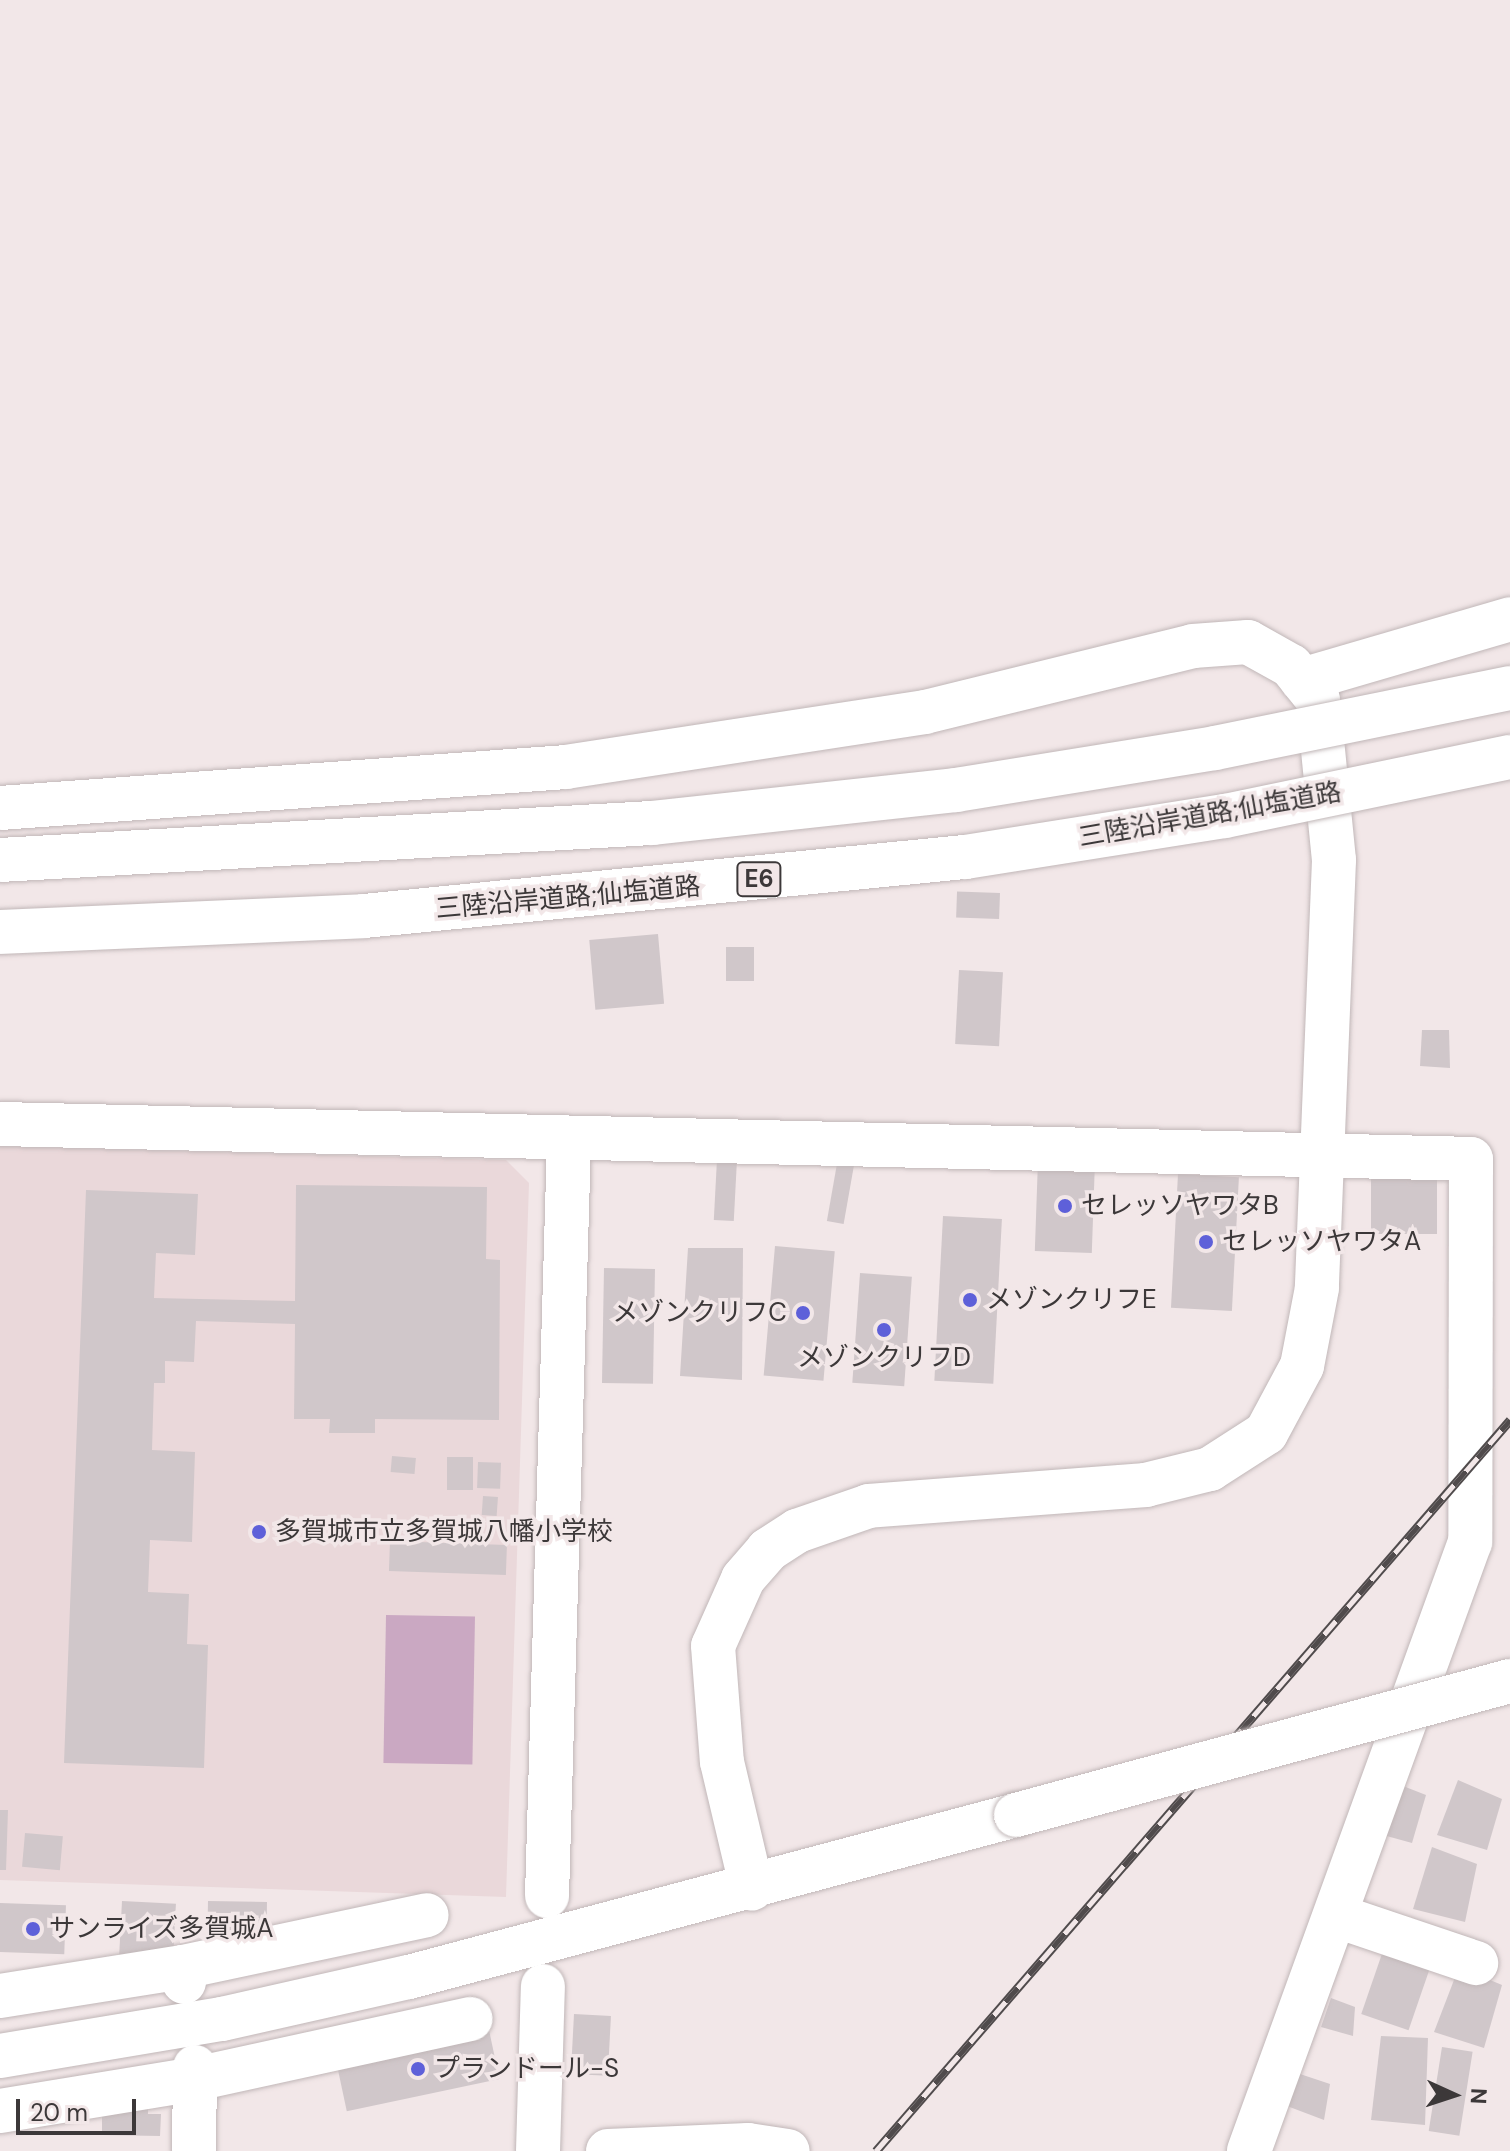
<!DOCTYPE html>
<html>
<head>
<meta charset="utf-8">
<style>
	body { margin:0 }
	#map { position:relative; width:1510px; height:2151px; overflow:hidden; background:#f2e7e8; font-family:"DM Sans","Noto Sans JP",sans-serif }
	div>[style] { position:absolute }
	[style*='--x'] { left:calc(var(--x)*1px); top:calc(var(--y)*1px); width:calc(var(--w)*1px); rotate:calc(var(--a)*1deg) }
	.built>* { inset:0; background:#ead8da }
	.water>* { inset:0; background:#caa8c2; transform-origin:0 0 }
	.building>* { inset:0; background:#d0c7ca; transform-origin:0 0 }
	.roads { filter:drop-shadow(0 0 2px #c1b7b8) drop-shadow(0 0 2px #c1b7b8) }
	.minor>* { height:44px; margin:-22px; padding:0 22px; transform-origin:22px; border-radius:22px; background:#fff }
	.rail>* { height:9px; margin-top:-4.5px; transform-origin:0; background:repeating-linear-gradient(90deg,#f2e7e8 0 18px,#504b4c 0 36px); box-sizing:border-box; border-block:2px solid #504b4c }
	.bridges { filter:drop-shadow(0 0 2px #c1b7b8) drop-shadow(0 0 2px #c1b7b8) }
	.minor-bridge>* { height:44px; margin:-22px; padding:0 22px; transform-origin:22px; border-radius:22px; background:#fff }
	.highway-bridge>* { height:44px; margin:-22px; padding:0 22px; transform-origin:22px; border-radius:22px; background:#fff }
	.dots>* { width:22px; height:22px; translate:-50% -50%; box-sizing:border-box; border:4px solid #f2e7e8; border-radius:50% }
	span { translate:-50% -50%; white-space:nowrap; text-align:center; line-height:1.15; -webkit-text-stroke:7px #f2e7e8; paint-order:stroke }
	.shield-label span { padding:2px 6px; background:#f2e7e8; border:2px solid; border-radius:6px; -webkit-text-stroke-width:0 }
	.shield-label { font-size:24px; color:#3c3839; font-weight:700 }
	.street-label { font-size:26px; color:#3c3839 }
	.poi-label { font-size:26px; color:#3c3839 }
	.left { translate:0 -50%; text-align:left }
	.right { translate:-100% -50%; text-align:right }
	.north { position:absolute; left:1414px; top:2055px; width:80px; height:80px; -webkit-text-stroke:6px #f2e7e8; paint-order:stroke; rotate:93deg; font-size:22px; font-weight:700; line-height:32px; text-align:center; color:#3c3839 }
	.north::after { content:''; display:block; margin:auto; width:28px; height:36px; background:#3c3839; clip-path:polygon(50% 0,100% 100%,50% 72%,0 100%) }
	.scale { position:absolute; left:16px; top:2099px; width:120px; height:36px; box-sizing:border-box; border:4px solid #3c3839; border-top:0; padding-left:10px; font-size:24px; line-height:28px; white-space:nowrap; color:#3c3839; -webkit-text-stroke:6px #f2e7e8; paint-order:stroke }
</style>
</head>
<body>
<div id="map">
	<div class="built">
		<div style="clip-path:polygon(0 1146px,506px 1160px,529px 1183px,506px 1897px,0 1880px)"></div>
	</div>
	<div class="water">
		<div style="left:386px;top:1615px;width:89px;height:148px;rotate:1deg"></div>
	</div>
	<div class="building">
		<div style="left:1000px;top:893px;width:26px;height:43px;rotate:92deg"></div>
		<div style="left:658px;top:934px;width:70px;height:69px;rotate:85deg"></div>
		<div style="left:726px;top:947px;width:28px;height:34px"></div>
		<div style="left:959px;top:970px;width:44px;height:74px;rotate:3deg"></div>
		<div style="clip-path:polygon(1422px 1030px,1449px 1030px,1450px 1068px,1420px 1066px)"></div>
		<div style="left:838px;top:1158px;width:17px;height:64px;rotate:10deg"></div>
		<div style="left:717px;top:1159px;width:20px;height:61px;rotate:3deg"></div>
		<div style="left:1038px;top:1160px;width:57px;height:91px;rotate:2deg"></div>
		<div style="left:1437px;top:1171px;width:63px;height:66px;rotate:90deg"></div>
		<div style="left:1178px;top:1174px;width:61px;height:134px;rotate:3deg"></div>
		<div style="clip-path:polygon(296px 1185px,487px 1187px,486px 1259px,500px 1260px,499px 1420px,375px 1419px,375px 1433px,329px 1433px,330px 1419px,294px 1419px,295px 1324px,196px 1321px,194px 1362px,165px 1361px,165px 1383px,154px 1383px,152px 1450px,195px 1452px,192px 1542px,150px 1540px,148px 1592px,189px 1594px,187px 1644px,208px 1645px,204px 1768px,64px 1763px,86px 1190px,198px 1194px,195px 1255px,156px 1253px,154px 1298px,295px 1301px)"></div>
		<div style="left:943px;top:1216px;width:59px;height:165px;rotate:3deg"></div>
		<div style="left:775px;top:1246px;width:60px;height:130px;rotate:5deg"></div>
		<div style="clip-path:polygon(688px 1248px,743px 1248px,742px 1380px,680px 1376px)"></div>
		<div style="left:604px;top:1268px;width:51px;height:115px;rotate:1deg"></div>
		<div style="left:860px;top:1273px;width:52px;height:110px;rotate:4deg"></div>
		<div style="left:392px;top:1456px;width:24px;height:16px;rotate:5deg"></div>
		<div style="left:447px;top:1457px;width:26px;height:33px"></div>
		<div style="left:478px;top:1462px;width:23px;height:26px;rotate:2deg"></div>
		<div style="left:483px;top:1496px;width:15px;height:19px;rotate:4deg"></div>
		<div style="left:390px;top:1541px;width:117px;height:30px;rotate:2deg"></div>
		<div style="clip-path:polygon(1458px 1780px,1502px 1799px,1487px 1850px,1437px 1835px)"></div>
		<div style="clip-path:polygon(1403px 1786px,1426px 1795px,1412px 1843px,1383px 1835px)"></div>
		<div style="clip-path:polygon(0 1810px,8px 1810px,6px 1870px,0 1870px)"></div>
		<div style="left:25px;top:1833px;width:38px;height:34px;rotate:5deg"></div>
		<div style="clip-path:polygon(1432px 1847px,1477px 1864px,1465px 1922px,1413px 1909px)"></div>
		<div style="left:122px;top:1901px;width:54px;height:56px;rotate:3deg"></div>
		<div style="left:208px;top:1901px;width:59px;height:35px;rotate:1deg"></div>
		<div style="left:0;top:1903px;width:66px;height:49px;rotate:2deg"></div>
		<div style="left:1385px;top:1945px;width:50px;height:73px;rotate:19deg"></div>
		<div style="clip-path:polygon(1459px 1967px,1502px 1985px,1484px 2048px,1434px 2032px)"></div>
		<div style="clip-path:polygon(1331px 1998px,1355px 2007px,1353px 2036px,1321px 2027px)"></div>
		<div style="left:574px;top:2014px;width:37px;height:60px;rotate:3deg"></div>
		<div style="left:489px;top:2030px;width:50px;height:156px;rotate:78deg"></div>
		<div style="clip-path:polygon(1381px 2036px,1428px 2038px,1425px 2125px,1371px 2120px)"></div>
		<div style="left:1442px;top:2047px;width:31px;height:85px;rotate:9deg"></div>
		<div style="clip-path:polygon(1297px 2073px,1330px 2084px,1324px 2120px,1287px 2106px)"></div>
		<div style="clip-path:polygon(102px 2098px,148px 2098px,148px 2114px,161px 2114px,160px 2136px,102px 2135px)"></div>
	</div>
	<div class="roads">
		<div class="minor">
			<div style="--x:1302;--y:680;--w:217;--a:-16.3"></div>
			<div style="--x:0;--y:808;--w:567;--a:-4.14"></div>
			<div style="--x:566;--y:767;--w:363;--a:-8.7"></div>
			<div style="--x:925;--y:712;--w:276;--a:-13.8"></div>
			<div style="--x:1193;--y:646;--w:55;--a:-4.2"></div>
			<div style="--x:1248;--y:642;--w:49;--a:29.2"></div>
			<div style="--x:1291;--y:666;--w:43;--a:51.5"></div>
			<div style="--x:1318;--y:700;--w:161;--a:84.3"></div>
			<div style="--x:1334;--y:860;--w:428;--a:92.3"></div>
			<div style="--x:1317;--y:1288;--w:79;--a:100.9"></div>
			<div style="--x:1302;--y:1366;--w:76;--a:118.2"></div>
			<div style="--x:1266;--y:1433;--w:67;--a:147.3"></div>
			<div style="--x:1210;--y:1469;--w:66;--a:166"></div>
			<div style="--x:1146;--y:1485;--w:278;--a:175.7"></div>
			<div style="--x:869;--y:1506;--w:76;--a:160.9"></div>
			<div style="--x:797;--y:1531;--w:35;--a:147"></div>
			<div style="--x:768;--y:1550;--w:38;--a:131"></div>
			<div style="--x:743;--y:1579;--w:73;--a:114.1"></div>
			<div style="--x:713;--y:1646;--w:116;--a:85.6"></div>
			<div style="--x:722;--y:1762;--w:130;--a:76.7"></div>
			<div style="--x:0;--y:1124;--w:1471;--a:1.36"></div>
			<div style="--x:1471;--y:1159;--w:383;--a:90.1"></div>
			<div style="--x:1470;--y:1542;--w:648;--a:109.95"></div>
			<div style="--x:547;--y:1896;--w:756;--a:-88.33"></div>
			<div style="--x:1337;--y:1916;--w:147;--a:18.7"></div>
			<div style="--x:184;--y:1982;--w:15;--a:-94"></div>
			<div style="--x:183;--y:1967;--w:249;--a:-12"></div>
			<div style="--x:0;--y:1996;--w:185;--a:-9"></div>
			<div style="--x:0;--y:2056;--w:225;--a:-9.5"></div>
			<div style="--x:222;--y:2019;--w:192;--a:-12.7"></div>
			<div style="--x:409;--y:1977;--w:628;--a:-14.94"></div>
			<div style="--x:0;--y:2111;--w:198;--a:-9.3"></div>
			<div style="--x:195;--y:2079;--w:282;--a:-12.3"></div>
			<div style="--x:194;--y:2151;--w:84;--a:-89.3"></div>
			<div style="--x:538;--y:2151;--w:165;--a:-88.3"></div>
			<div style="--x:608;--y:2151;--w:140;--a:-2.5"></div>
			<div style="--x:748;--y:2145;--w:40;--a:8.5"></div>
		</div>
	</div>
	<div class="rail">
		<div style="--x:876;--y:2151;--w:968;--a:-49.06"></div>
	</div>
	<div class="bridges">
		<div class="minor-bridge">
			<div style="--x:1016;--y:1815;--w:512;--a:-15.18"></div>
		</div>
		<div class="highway-bridge">
			<div style="--x:0;--y:860;--w:653;--a:-3.25"></div>
			<div style="--x:652;--y:823;--w:306;--a:-6.2"></div>
			<div style="--x:956;--y:790;--w:262;--a:-9.2"></div>
			<div style="--x:1215;--y:748;--w:301;--a:-11.5"></div>
			<div style="--x:0;--y:932;--w:364;--a:-2.5"></div>
			<div style="--x:364;--y:916;--w:604;--a:-5.61"></div>
			<div style="--x:965;--y:857;--w:263;--a:-9"></div>
			<div style="--x:1225;--y:816;--w:291;--a:-11.7"></div>
		</div>
	</div>
	<div class="dots">
		<div style="left:1065px;top:1206px;background:#5e60d9"></div>
		<div style="left:1206px;top:1242px;background:#5e60d9"></div>
		<div style="left:970px;top:1300px;background:#5e60d9"></div>
		<div style="left:803px;top:1313px;background:#5e60d9"></div>
		<div style="left:884px;top:1330px;background:#5e60d9"></div>
		<div style="left:259px;top:1532px;background:#5e60d9"></div>
		<div style="left:33px;top:1929px;background:#5e60d9"></div>
		<div style="left:418px;top:2069px;background:#5e60d9"></div>
	</div>
	<div class="shield-label">
		<span style="left:759px;top:879px">E6</span>
	</div>
	<div class="street-label">
		<span style="left:1210px;top:815px;rotate:-10deg">三陸沿岸道路;仙塩道路</span>
		<span style="left:568px;top:898px;rotate:-5deg">三陸沿岸道路;仙塩道路</span>
	</div>
	<div class="poi-label">
		<span class="left" style="left:1081px;top:1206px">セレッソヤワタB</span>
		<span class="left" style="left:1222px;top:1242px">セレッソヤワタA</span>
		<span class="left" style="left:986px;top:1300px">メゾンクリフE</span>
		<span class="right" style="left:787px;top:1313px">メゾンクリフC</span>
		<span style="left:884px;top:1358px">メゾンクリフD</span>
		<span class="left" style="left:275px;top:1532px">多賀城市立多賀城八幡小学校</span>
		<span class="left" style="left:49px;top:1929px">サンライズ多賀城A</span>
		<span class="left" style="left:434px;top:2069px">プランドール-S</span>
	</div>
	<div class="north">N</div>
	<div class="scale">20 m</div>
</div>
</body>
</html>
